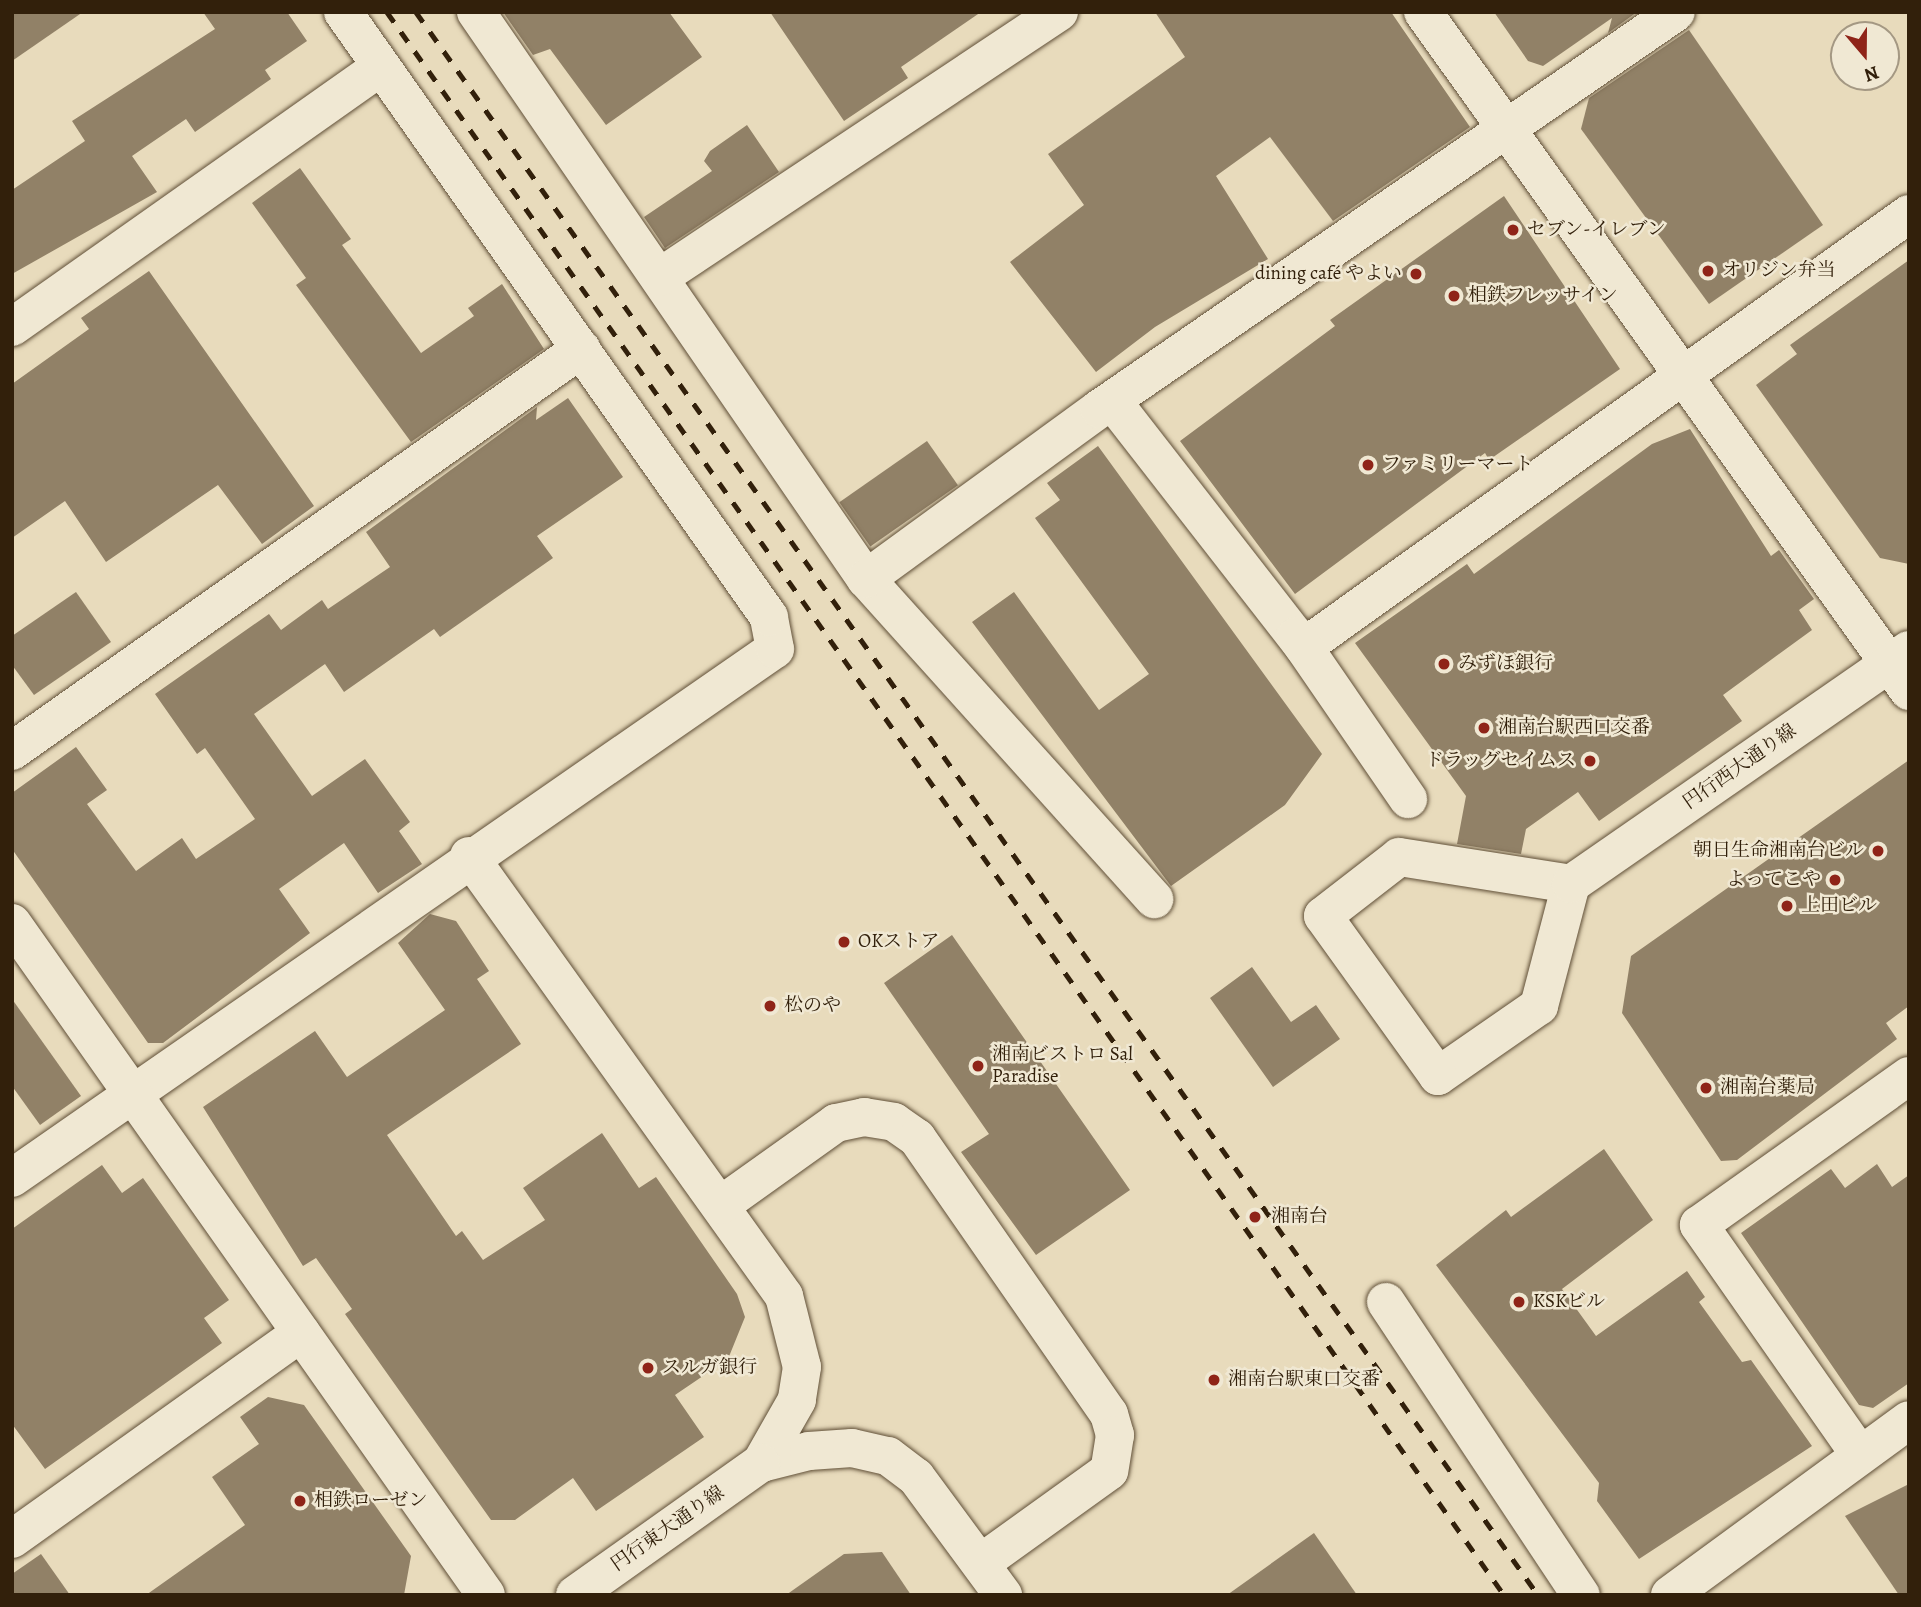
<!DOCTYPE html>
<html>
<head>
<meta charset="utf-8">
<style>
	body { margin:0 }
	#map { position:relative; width:1921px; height:1607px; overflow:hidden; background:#e8dbbc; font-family:Alegreya,"Noto Serif JP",serif }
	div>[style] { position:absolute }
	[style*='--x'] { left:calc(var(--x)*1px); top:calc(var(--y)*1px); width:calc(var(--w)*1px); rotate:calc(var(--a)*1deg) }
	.building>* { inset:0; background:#918167; transform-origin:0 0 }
	.roads { filter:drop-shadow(0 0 2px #604f37) drop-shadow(0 0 2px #604f37) }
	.minor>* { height:38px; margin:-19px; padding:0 19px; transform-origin:19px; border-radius:19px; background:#f0e8d3 }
	.tertiary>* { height:38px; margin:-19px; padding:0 19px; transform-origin:19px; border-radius:19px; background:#f0e8d3 }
	.rail>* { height:5px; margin-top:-2.5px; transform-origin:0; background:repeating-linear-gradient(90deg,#32200b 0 12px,transparent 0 24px) }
	.dots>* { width:19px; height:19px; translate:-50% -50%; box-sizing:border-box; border:4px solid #f0e8d3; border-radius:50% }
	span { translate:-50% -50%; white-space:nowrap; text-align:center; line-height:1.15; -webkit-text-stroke:5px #f0e8d3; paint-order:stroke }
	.poi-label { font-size:19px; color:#32200b }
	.left { translate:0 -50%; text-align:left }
	.right { translate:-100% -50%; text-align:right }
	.street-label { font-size:19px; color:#32200b }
	.frame { position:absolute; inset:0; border:14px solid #32200b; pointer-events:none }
	.north { position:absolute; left:1830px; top:21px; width:70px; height:70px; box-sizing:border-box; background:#f0e8d3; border:2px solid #a49883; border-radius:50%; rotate:160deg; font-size:19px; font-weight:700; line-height:28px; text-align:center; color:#32200b }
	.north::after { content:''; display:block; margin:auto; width:24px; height:32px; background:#8f2418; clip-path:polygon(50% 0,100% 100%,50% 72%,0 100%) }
</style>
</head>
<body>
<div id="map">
	<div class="building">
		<div style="clip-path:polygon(12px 12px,83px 12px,12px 61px)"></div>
		<div style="clip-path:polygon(203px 12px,287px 12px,307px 41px,265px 70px,271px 79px,195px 132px,186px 119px,132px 156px,157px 192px,12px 274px,12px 190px,85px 141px,72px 121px,215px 29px)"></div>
		<div style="clip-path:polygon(503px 12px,669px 12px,702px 57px,606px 125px,550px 49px,533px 55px)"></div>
		<div style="clip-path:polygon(770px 12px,981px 12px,901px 67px,908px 78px,844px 121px)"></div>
		<div style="clip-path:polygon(1155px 12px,1391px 12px,1470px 127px,1333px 221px,1270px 137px,1216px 176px,1268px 259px,1155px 327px,1096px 372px,1010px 262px,1084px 205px,1048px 154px,1185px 57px)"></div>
		<div style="clip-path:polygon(1494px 12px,1637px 12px,1608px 33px,1612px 18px,1543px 66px,1528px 61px)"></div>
		<div style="clip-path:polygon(1689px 30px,1823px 225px,1709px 304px,1581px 129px,1589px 98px)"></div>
		<div style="clip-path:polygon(747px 125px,779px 172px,665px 248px,644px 217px,712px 171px,704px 161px,710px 151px)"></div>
		<div style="clip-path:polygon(300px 168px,351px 239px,342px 245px,421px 353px,474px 316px,468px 308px,502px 284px,544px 349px,411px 442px,296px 285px,306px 278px,252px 203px)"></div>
		<div style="clip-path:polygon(1504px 196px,1620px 369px,1489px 460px,1485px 453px,1295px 594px,1180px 441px,1335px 326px,1330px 320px)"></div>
		<div style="clip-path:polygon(1909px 260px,1909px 564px,1880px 558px,1756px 385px,1797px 354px,1790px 345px)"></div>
		<div style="clip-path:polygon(149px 271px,314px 506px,262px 544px,218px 485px,106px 562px,65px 501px,12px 538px,12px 384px,89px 329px,81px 318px)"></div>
		<div style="clip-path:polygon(568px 398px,623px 477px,537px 536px,553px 558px,440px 637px,434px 629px,344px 692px,325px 664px,254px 714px,312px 796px,365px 759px,410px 822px,399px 831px,422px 864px,378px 893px,344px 843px,279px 889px,310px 933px,163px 1043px,148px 1043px,12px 849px,12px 793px,76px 747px,107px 790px,87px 804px,136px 871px,182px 838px,196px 859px,255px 819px,205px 748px,197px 754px,155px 694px,269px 614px,281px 630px,322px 600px,328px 609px,390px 567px,366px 532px,537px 407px,536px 420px)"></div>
		<div style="clip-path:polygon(1690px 429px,1771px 556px,1779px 550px,1814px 599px,1799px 610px,1812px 630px,1723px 695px,1742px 721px,1599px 821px,1578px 792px,1526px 829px,1521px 854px,1457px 844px,1466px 796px,1355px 643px,1467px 564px,1474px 574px,1652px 444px)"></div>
		<div style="left:927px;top:441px;width:54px;height:107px;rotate:55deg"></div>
		<div style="clip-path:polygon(1098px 446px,1322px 754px,1285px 805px,1171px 886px,972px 622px,1014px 592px,1099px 710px,1149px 674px,1035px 518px,1060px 500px,1047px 483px)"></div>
		<div style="clip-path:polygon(76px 592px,111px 642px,34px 695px,12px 665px,12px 636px)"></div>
		<div style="clip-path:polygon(1909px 760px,1909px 1006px,1886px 1023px,1897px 1039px,1737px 1160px,1721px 1161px,1622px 1013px,1631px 956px)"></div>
		<div style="clip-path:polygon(430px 914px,456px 921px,489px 971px,477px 979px,521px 1044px,387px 1135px,456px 1236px,462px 1231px,483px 1260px,545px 1220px,523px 1188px,602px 1133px,639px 1188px,656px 1177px,737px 1294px,745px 1317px,728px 1359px,675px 1395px,704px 1437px,596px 1511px,573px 1478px,515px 1520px,491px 1520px,345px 1314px,352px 1309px,316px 1258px,303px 1266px,203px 1107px,315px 1031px,347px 1077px,445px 1010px,398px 943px)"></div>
		<div style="clip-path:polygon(952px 935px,1130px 1190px,1036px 1255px,961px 1152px,989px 1134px,884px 983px)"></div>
		<div style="clip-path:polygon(1252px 967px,1291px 1022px,1316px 1005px,1340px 1039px,1273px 1087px,1210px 998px)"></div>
		<div style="clip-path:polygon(12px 999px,81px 1096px,40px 1125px,12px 1086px)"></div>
		<div style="clip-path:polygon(1604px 1149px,1653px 1220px,1562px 1289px,1596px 1336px,1687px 1271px,1705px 1297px,1699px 1302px,1742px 1362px,1751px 1360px,1812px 1446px,1639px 1559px,1597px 1501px,1599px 1483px,1436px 1265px,1506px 1210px,1511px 1217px)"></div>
		<div style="clip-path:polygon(1877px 1164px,1892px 1187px,1909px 1175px,1909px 1383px,1873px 1408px,1859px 1405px,1741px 1233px,1831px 1169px,1845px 1188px)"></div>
		<div style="clip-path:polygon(102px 1165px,122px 1193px,143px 1178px,229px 1300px,204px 1318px,222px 1343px,45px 1469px,12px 1424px,12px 1229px)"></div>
		<div style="clip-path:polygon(268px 1397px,304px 1405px,411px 1556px,404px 1595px,146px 1595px,245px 1525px,212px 1477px,259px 1444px,240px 1417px)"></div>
		<div style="clip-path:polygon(1909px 1484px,1909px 1595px,1899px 1595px,1845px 1516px)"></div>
		<div style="clip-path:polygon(1314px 1533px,1357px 1595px,1227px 1595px)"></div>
		<div style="clip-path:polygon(882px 1552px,911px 1595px,786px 1595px,844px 1554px)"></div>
		<div style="clip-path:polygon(41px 1554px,70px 1595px,12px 1595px,12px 1574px)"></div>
	</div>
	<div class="roads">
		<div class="minor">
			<div style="--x:476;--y:12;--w:688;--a:55.48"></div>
			<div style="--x:866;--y:579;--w:431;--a:48"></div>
			<div style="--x:660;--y:277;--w:479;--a:-33.6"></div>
			<div style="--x:12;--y:327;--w:451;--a:-35.2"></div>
			<div style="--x:1113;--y:402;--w:311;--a:52.1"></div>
			<div style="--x:1304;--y:647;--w:744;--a:-35.59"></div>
			<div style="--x:866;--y:579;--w:288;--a:-36.1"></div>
			<div style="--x:1099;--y:409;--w:700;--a:-34.53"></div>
			<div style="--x:1296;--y:636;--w:198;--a:55.5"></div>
			<div style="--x:12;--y:751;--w:697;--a:-35.24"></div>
			<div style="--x:469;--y:856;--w:541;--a:54.4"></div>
			<div style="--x:784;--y:1296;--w:73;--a:75.8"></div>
			<div style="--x:802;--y:1367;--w:33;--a:99"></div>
			<div style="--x:797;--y:1400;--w:73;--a:119.7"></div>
			<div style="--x:133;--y:1094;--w:781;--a:-34.73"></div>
			<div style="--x:775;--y:649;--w:33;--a:-101"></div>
			<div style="--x:769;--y:617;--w:740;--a:-125.15"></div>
			<div style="--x:721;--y:1205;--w:141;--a:-35.5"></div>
			<div style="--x:836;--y:1123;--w:29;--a:-12"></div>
			<div style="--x:864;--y:1117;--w:30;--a:9"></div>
			<div style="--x:894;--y:1122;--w:28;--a:35"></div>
			<div style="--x:917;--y:1138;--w:336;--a:55.2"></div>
			<div style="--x:1109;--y:1414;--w:22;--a:74"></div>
			<div style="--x:1115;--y:1435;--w:36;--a:99"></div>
			<div style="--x:1109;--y:1471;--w:158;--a:144.3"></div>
			<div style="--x:1386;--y:1302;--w:352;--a:56.4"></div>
			<div style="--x:1860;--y:1455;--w:281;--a:-125"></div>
			<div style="--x:1699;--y:1225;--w:257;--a:-35.4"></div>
			<div style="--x:761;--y:1463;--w:49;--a:-14"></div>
			<div style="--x:809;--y:1451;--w:43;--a:-4"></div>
			<div style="--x:852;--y:1448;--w:37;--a:13"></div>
			<div style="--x:888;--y:1456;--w:35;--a:37"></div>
			<div style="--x:916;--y:1477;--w:147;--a:53.6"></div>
			<div style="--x:12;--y:1539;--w:355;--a:-35.5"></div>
			<div style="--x:1670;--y:1595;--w:296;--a:-36.2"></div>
		</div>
		<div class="tertiary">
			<div style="--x:1423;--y:12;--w:835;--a:54.41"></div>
			<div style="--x:1399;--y:857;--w:174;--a:8.9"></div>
			<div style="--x:1571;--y:884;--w:126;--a:104.7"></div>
			<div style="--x:1539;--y:1006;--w:123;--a:145.3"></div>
			<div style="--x:1438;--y:1076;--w:197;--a:-125.7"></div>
			<div style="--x:1323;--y:916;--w:96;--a:-37.8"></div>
			<div style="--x:1571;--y:884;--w:411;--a:-34.7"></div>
			<div style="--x:12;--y:923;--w:822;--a:54.8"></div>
			<div style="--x:12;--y:1178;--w:147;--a:-34.8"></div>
			<div style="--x:575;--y:1595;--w:228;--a:-35.4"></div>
		</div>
	</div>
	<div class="rail">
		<div style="--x:387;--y:12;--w:1937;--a:54.79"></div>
		<div style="--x:416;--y:12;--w:1940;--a:54.67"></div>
	</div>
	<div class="dots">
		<div style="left:1513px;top:230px;background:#8f2418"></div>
		<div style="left:1708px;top:271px;background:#8f2418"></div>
		<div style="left:1416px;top:274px;background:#8f2418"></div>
		<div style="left:1454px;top:296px;background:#8f2418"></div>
		<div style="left:1368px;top:465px;background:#8f2418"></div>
		<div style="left:1444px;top:664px;background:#8f2418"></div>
		<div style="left:1484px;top:728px;background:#8f2418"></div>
		<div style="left:1590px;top:761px;background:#8f2418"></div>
		<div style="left:1878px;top:851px;background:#8f2418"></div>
		<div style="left:1835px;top:880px;background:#8f2418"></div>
		<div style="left:1787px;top:906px;background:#8f2418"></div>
		<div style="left:844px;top:942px;background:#8f2418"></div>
		<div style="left:770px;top:1006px;background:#8f2418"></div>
		<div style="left:978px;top:1066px;background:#8f2418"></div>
		<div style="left:1706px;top:1088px;background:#8f2418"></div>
		<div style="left:1255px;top:1217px;background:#8f2418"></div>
		<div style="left:1519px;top:1302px;background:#8f2418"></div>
		<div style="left:648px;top:1368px;background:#8f2418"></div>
		<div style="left:1214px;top:1380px;background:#8f2418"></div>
		<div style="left:300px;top:1501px;background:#8f2418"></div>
	</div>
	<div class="poi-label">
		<span class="left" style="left:1527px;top:230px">セブン-イレブン</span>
		<span class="left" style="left:1722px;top:271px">オリジン弁当</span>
		<span class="right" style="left:1402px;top:274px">dining café やよい</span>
		<span class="left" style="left:1468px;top:296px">相鉄フレッサイン</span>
		<span class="left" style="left:1382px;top:465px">ファミリーマート</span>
		<span class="left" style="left:1458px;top:664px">みずほ銀行</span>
		<span class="left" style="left:1498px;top:728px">湘南台駅西口交番</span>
		<span class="right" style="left:1576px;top:761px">ドラッグセイムス</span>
		<span class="right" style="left:1864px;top:851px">朝日生命湘南台ビル</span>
		<span class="right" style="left:1821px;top:880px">よってこや</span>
		<span class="left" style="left:1801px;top:906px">上田ビル</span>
		<span class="left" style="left:858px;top:942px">OKストア</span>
		<span class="left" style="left:784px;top:1006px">松のや</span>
		<span class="left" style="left:992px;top:1066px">湘南ビストロ Sal<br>Paradise</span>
		<span class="left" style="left:1720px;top:1088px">湘南台薬局</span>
		<span class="left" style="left:1271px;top:1217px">湘南台</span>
		<span class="left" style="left:1533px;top:1302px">KSKビル</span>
		<span class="left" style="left:662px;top:1368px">スルガ銀行</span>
		<span class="left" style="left:1228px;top:1380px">湘南台駅東口交番</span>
		<span class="left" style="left:314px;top:1501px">相鉄ローゼン</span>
	</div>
	<div class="street-label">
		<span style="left:1740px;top:767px;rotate:-35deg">円行西大通り線</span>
		<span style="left:668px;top:1529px;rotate:-35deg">円行東大通り線</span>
	</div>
	<div class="frame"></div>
	<div class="north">N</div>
</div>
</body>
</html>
